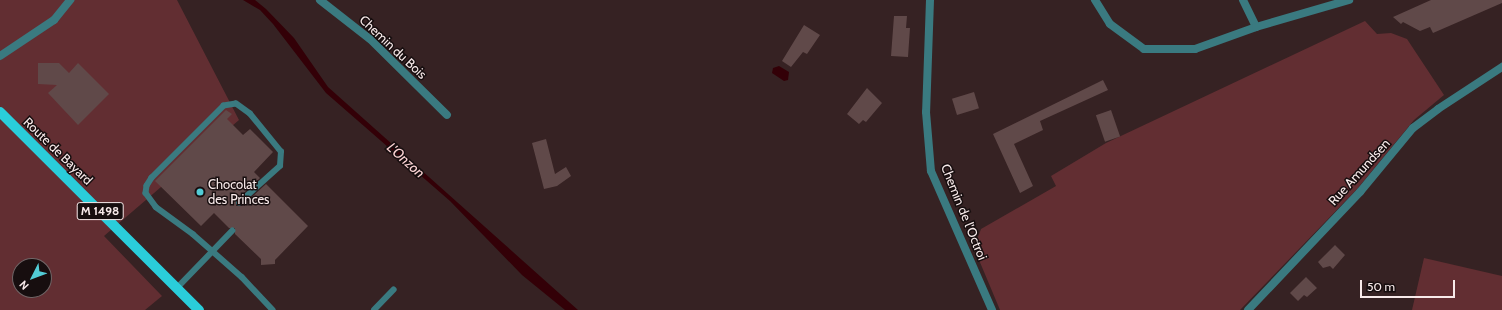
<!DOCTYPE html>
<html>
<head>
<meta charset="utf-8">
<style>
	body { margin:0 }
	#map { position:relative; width:1502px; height:310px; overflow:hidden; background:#362223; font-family:Cabin,sans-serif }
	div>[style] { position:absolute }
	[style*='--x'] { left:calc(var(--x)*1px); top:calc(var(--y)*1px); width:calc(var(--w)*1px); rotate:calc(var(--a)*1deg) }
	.green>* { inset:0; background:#622e32 }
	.water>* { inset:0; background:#330007 }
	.building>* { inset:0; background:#604949; transform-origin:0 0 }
	.service>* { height:5.5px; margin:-2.75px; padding:0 2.75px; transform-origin:2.75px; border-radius:2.75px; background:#3a7a80 }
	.minor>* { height:8px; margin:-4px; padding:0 4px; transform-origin:4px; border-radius:4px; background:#3a7a80 }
	.tertiary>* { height:8px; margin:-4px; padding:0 4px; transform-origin:4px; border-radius:4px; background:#3a7a80 }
	.primary>* { height:10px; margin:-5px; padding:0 5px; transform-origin:5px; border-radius:5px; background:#2acdda }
	.dots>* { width:11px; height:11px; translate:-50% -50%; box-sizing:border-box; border:2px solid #170e0f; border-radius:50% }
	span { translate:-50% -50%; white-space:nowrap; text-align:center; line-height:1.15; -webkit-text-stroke:3px #170e0f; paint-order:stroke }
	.shield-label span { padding:1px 3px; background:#170e0f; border:1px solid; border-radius:3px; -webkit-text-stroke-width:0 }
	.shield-label { font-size:12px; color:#f8eaea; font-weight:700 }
	.street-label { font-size:13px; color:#f8eaea }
	.poi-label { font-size:13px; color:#f8eaea }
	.left { translate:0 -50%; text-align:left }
	.water-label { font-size:14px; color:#fdd4d5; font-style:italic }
	.north { position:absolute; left:12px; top:258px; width:40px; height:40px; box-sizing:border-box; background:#170e0f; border:1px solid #716667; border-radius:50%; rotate:228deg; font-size:11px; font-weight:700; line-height:16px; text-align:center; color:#f8eaea }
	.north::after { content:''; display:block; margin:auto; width:14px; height:18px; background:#52ccd6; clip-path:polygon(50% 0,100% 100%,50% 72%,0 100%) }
	.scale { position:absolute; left:1360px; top:280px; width:95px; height:18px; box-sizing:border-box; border:2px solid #f8eaea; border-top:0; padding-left:5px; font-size:12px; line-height:14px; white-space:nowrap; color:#f8eaea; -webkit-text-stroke:3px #170e0f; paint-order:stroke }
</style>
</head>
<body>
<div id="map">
	<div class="green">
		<div style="clip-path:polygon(evenodd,0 0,177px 0,239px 120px,104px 236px,162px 296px,145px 310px,0 310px,0 0,20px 266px,44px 266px,44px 290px,20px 290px,20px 266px)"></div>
		<div style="clip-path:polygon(1365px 21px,1377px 34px,1391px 33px,1407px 39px,1444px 95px,1414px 120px,1357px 189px,1240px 310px,1000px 310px,974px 248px,981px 229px,1056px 186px,1051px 176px,1106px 143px)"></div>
		<div style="clip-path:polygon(1424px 258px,1502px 276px,1502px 310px,1412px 310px)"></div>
	</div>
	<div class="water">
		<div style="clip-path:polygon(243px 0,255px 0,266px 9px,294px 38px,328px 87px,578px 310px,565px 310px,522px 275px,450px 201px,326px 93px,273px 24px,260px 10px)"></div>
		<div style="clip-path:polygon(779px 66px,789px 72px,788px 80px,784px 81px,772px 73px,773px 68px)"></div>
	</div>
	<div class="building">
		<div style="clip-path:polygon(1431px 0,1502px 0,1502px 3px,1433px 33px,1430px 27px,1420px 31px,1403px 22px,1401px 24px,1393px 17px)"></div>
		<div style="clip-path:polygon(894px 16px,907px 16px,906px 28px,910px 28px,908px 57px,891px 56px)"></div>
		<div style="clip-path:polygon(804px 25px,820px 35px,807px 54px,803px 52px,791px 67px,782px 61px)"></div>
		<div style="clip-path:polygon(38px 63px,59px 63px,69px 73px,78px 63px,109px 94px,78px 125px,48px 93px,57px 85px,38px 84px)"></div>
		<div style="clip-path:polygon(1103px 80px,1108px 90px,1040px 121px,1043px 130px,1014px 144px,1033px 186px,1020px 193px,993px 134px)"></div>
		<div style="clip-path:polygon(867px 88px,882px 103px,866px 122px,863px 120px,859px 124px,847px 114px)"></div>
		<div style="left:974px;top:92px;width:17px;height:23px;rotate:73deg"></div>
		<div style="clip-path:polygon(226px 110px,232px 114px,227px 119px,243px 135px,250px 129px,273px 152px,254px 172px,260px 178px,236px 200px,236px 206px,242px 206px,266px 184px,308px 226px,275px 260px,275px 264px,261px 265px,261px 259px,235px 234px,235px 228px,229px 228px,214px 213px,201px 226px,155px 181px)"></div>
		<div style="left:1111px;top:110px;width:28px;height:16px;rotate:71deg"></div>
		<div style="clip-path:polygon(546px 139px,555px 174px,566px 167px,571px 176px,557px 186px,544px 189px,532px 143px)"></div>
		<div style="clip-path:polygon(1335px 245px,1345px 255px,1333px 269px,1330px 266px,1323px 268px,1318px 262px)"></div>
		<div style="clip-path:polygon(1306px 277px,1317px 288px,1307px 297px,1304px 295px,1298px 301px,1290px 293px)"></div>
	</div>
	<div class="service">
		<div style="--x:239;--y:203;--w:55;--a:-42.1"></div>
		<div style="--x:280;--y:166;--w:14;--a:-86"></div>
		<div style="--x:281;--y:152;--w:49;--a:-129.2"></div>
		<div style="--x:250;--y:114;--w:17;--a:-144"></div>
		<div style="--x:236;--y:104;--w:12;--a:171"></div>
		<div style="--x:224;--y:106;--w:102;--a:135"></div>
		<div style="--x:152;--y:178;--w:9;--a:122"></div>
		<div style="--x:147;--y:186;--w:7;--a:98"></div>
		<div style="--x:146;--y:193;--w:17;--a:54"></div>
		<div style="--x:156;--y:207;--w:46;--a:36.1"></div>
		<div style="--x:193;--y:234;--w:65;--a:41.3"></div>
		<div style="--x:242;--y:277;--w:45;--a:46.8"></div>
		<div style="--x:178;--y:287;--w:78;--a:-46"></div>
		<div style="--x:374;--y:310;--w:28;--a:-46"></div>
	</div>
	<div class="minor">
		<div style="--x:320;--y:0;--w:63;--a:38"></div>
		<div style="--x:370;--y:39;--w:108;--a:44.6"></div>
		<div style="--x:930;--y:0;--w:112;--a:92"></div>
		<div style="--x:926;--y:112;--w:59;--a:85.2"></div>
		<div style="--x:931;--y:171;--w:152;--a:66.3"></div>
		<div style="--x:1243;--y:0;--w:30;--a:64"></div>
		<div style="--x:0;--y:56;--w:65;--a:-33.7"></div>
		<div style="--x:54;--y:20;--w:26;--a:-51"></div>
		<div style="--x:1248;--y:310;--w:163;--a:-46.5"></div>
		<div style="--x:1360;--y:192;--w:83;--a:-50.4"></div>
		<div style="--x:1413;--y:128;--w:31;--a:-37"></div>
		<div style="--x:1438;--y:109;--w:77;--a:-33.3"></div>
	</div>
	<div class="tertiary">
		<div style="--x:1095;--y:0;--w:28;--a:58"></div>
		<div style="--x:1110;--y:24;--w:42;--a:36.3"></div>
		<div style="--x:1144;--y:49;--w:51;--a:0"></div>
		<div style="--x:1195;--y:49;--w:65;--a:-19.8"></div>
		<div style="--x:1256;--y:27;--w:97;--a:-16.2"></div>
	</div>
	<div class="primary">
		<div style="--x:0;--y:112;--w:281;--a:44.9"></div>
	</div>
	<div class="dots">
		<div style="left:200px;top:192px;background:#52ccd6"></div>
	</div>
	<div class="shield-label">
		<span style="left:100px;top:211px">M 1498</span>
	</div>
	<div class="street-label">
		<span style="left:393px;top:47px;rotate:43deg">Chemin du Bois</span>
		<span style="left:58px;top:151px;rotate:44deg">Route de Bayard</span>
		<span style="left:1359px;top:172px;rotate:-48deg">Rue Amundsen</span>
		<span style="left:964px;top:212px;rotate:68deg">Chemin de l'Octroi</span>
	</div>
	<div class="poi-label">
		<span class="left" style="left:208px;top:192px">Chocolat<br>des Princes</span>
	</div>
	<div class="water-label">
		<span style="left:406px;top:160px;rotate:42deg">L'Onzon</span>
	</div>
	<div class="north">N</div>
	<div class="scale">50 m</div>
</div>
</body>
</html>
